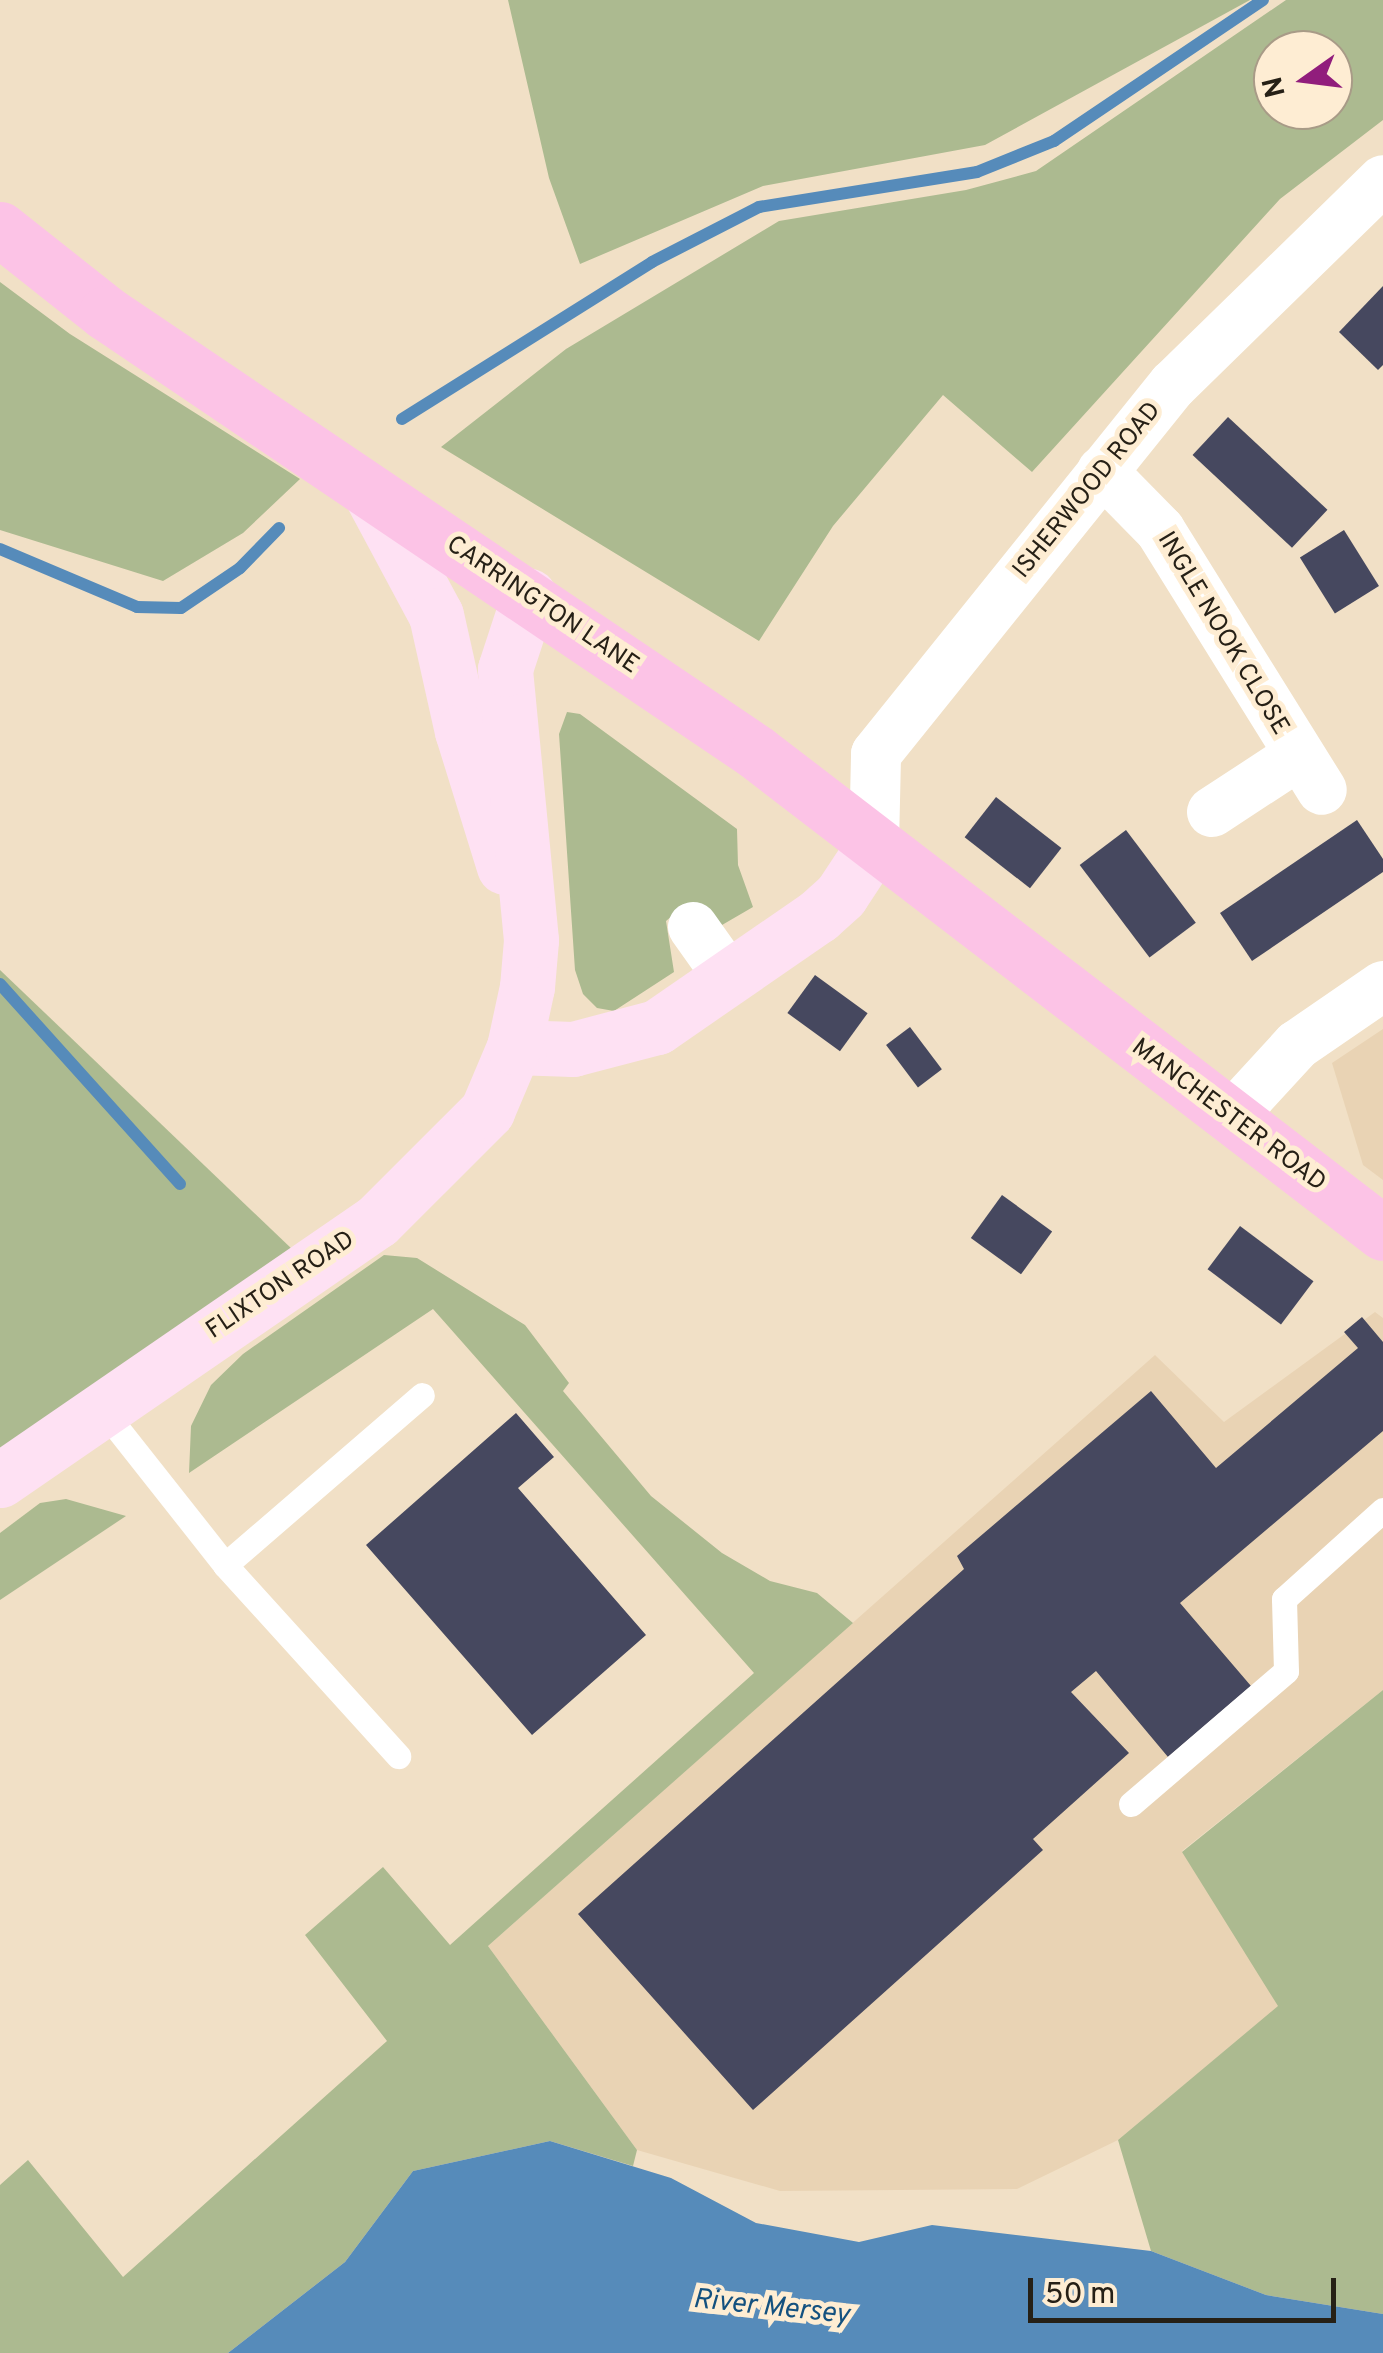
<!DOCTYPE html>
<html>
<head>
<meta charset="utf-8">
<style>
	body { margin:0 }
	#map { position:relative; width:1383px; height:2353px; overflow:hidden; background:#f1e0c6; font-family:Overpass,sans-serif }
	div>[style] { position:absolute }
	[style*='--x'] { left:calc(var(--x)*1px); top:calc(var(--y)*1px); width:calc(var(--w)*1px); rotate:calc(var(--a)*1deg) }
	.built>* { inset:0; background:#e9d3b4 }
	.green>* { inset:0; background:#acba90 }
	.water>* { inset:0; background:#568bba }
	.stream>* { height:12px; margin:-6px; padding:0 6px; transform-origin:6px; border-radius:6px; background:#568bba }
	.building>* { inset:0; background:#46485f; transform-origin:0 0 }
	.lane>* { height:25px; margin:-12.5px; padding:0 12.5px; transform-origin:12.5px; border-radius:12.5px; background:#fff }
	.street>* { height:50px; margin:-25px; padding:0 25px; transform-origin:25px; border-radius:25px; background:#fff }
	.secondary>* { height:55px; margin:-27.5px; padding:0 27.5px; transform-origin:27.5px; border-radius:27.5px; background:#fee1f3 }
	.primary>* { height:55px; margin:-27.5px; padding:0 27.5px; transform-origin:27.5px; border-radius:27.5px; background:#fcc3e6 }
	span { translate:-50% -50%; white-space:nowrap; text-align:center; line-height:1.15; -webkit-text-stroke:10px #feedd3; paint-order:stroke }
	.street-label { font-size:25px; color:#262016 }
	.water-label { font-size:28px; color:#14517f; font-style:italic }
	.north { position:absolute; left:1253px; top:30px; width:100px; height:100px; box-sizing:border-box; background:#feedd3; border:2px solid #a89b87; border-radius:50%; rotate:256deg; font-size:28px; font-weight:700; line-height:40px; text-align:center; color:#262016 }
	.north::after { content:''; display:block; margin:auto; width:35px; height:45px; background:#911d7c; clip-path:polygon(50% 0,100% 100%,50% 72%,0 100%) }
	.scale { position:absolute; left:1028px; top:2278px; width:308px; height:45px; box-sizing:border-box; border:5px solid #262016; border-top:0; padding-left:12px; font-size:30px; line-height:35px; white-space:nowrap; color:#262016; -webkit-text-stroke:8px #feedd3; paint-order:stroke }
</style>
</head>
<body>
<div id="map">
	<div class="built">
		<div style="clip-path:polygon(1383px 1029px,1383px 1180px,1363px 1165px,1332px 1063px)"></div>
		<div style="clip-path:polygon(1375px 1312px,1383px 1318px,1383px 1690px,1182px 1851px,1279px 2006px,1118px 2140px,1017px 2189px,780px 2191px,637px 2150px,488px 1946px,1155px 1355px,1224px 1422px)"></div>
	</div>
	<div class="green">
		<div style="clip-path:polygon(508px 0,1250px 0,985px 145px,763px 186px,580px 264px,549px 178px)"></div>
		<div style="clip-path:polygon(evenodd,1286px 0,1383px 0,1383px 120px,1280px 199px,1032px 472px,943px 395px,833px 526px,759px 641px,441px 447px,566px 349px,779px 221px,966px 190px,1036px 171px,1286px 0,1273px 50px,1333px 50px,1333px 110px,1273px 110px,1273px 50px)"></div>
		<div style="clip-path:polygon(0 282px,70px 334px,300px 479px,243px 533px,163px 581px,0 530px)"></div>
		<div style="clip-path:polygon(567px 712px,580px 714px,737px 829px,738px 865px,753px 907px,722px 925px,684px 906px,666px 921px,674px 972px,614px 1011px,597px 1008px,583px 994px,575px 970px,559px 734px)"></div>
		<div style="clip-path:polygon(0 970px,293px 1250px,0 1451px)"></div>
		<div style="clip-path:polygon(384px 1255px,417px 1258px,525px 1325px,569px 1383px,563px 1391px,651px 1496px,722px 1553px,770px 1581px,817px 1593px,853px 1623px,488px 1946px,637px 2150px,633px 2166px,550px 2141px,413px 2171px,345px 2262px,228px 2353px,0 2353px,0 2185px,28px 2160px,123px 2277px,387px 2041px,305px 1935px,383px 1867px,450px 1945px,754px 1673px,433px 1309px,189px 1473px,191px 1426px,211px 1385px,243px 1354px)"></div>
		<div style="clip-path:polygon(66px 1499px,126px 1516px,0 1600px,0 1533px,40px 1503px)"></div>
		<div style="clip-path:polygon(1383px 1690px,1383px 2314px,1266px 2295px,1151px 2251px,1118px 2140px,1278px 2006px,1182px 1852px)"></div>
	</div>
	<div class="water">
		<div style="clip-path:polygon(550px 2141px,671px 2178px,756px 2223px,859px 2242px,932px 2225px,1151px 2251px,1266px 2295px,1383px 2314px,1383px 2353px,228px 2353px,345px 2262px,413px 2171px)"></div>
	</div>
	<div class="stream">
		<div style="--x:402;--y:419;--w:295;--a:-32.1"></div>
		<div style="--x:652;--y:262;--w:120;--a:-27.2"></div>
		<div style="--x:759;--y:207;--w:221;--a:-9.1"></div>
		<div style="--x:977;--y:172;--w:83;--a:-21.9"></div>
		<div style="--x:1054;--y:141;--w:252;--a:-34"></div>
		<div style="--x:0;--y:549;--w:149;--a:22.9"></div>
		<div style="--x:137;--y:607;--w:44;--a:1.3"></div>
		<div style="--x:181;--y:608;--w:71;--a:-34.1"></div>
		<div style="--x:240;--y:568;--w:56;--a:-45.7"></div>
		<div style="--x:0;--y:984;--w:269;--a:48"></div>
	</div>
	<div class="building">
		<div style="clip-path:polygon(1383px 286px,1383px 365px,1378px 370px,1339px 332px)"></div>
		<div style="left:1228px;top:417px;width:136px;height:52px;rotate:43deg"></div>
		<div style="left:1344px;top:530px;width:66px;height:52px;rotate:58deg"></div>
		<div style="left:996px;top:797px;width:83px;height:51px;rotate:38deg"></div>
		<div style="clip-path:polygon(1357px 820px,1383px 859px,1383px 872px,1252px 961px,1220px 913px)"></div>
		<div style="left:1126px;top:830px;width:116px;height:58px;rotate:53deg"></div>
		<div style="left:815px;top:975px;width:65px;height:47px;rotate:36deg"></div>
		<div style="left:910px;top:1027px;width:53px;height:30px;rotate:53deg"></div>
		<div style="left:1002px;top:1195px;width:62px;height:53px;rotate:36deg"></div>
		<div style="left:1240px;top:1226px;width:92px;height:54px;rotate:37deg"></div>
		<div style="clip-path:polygon(1362px 1317px,1383px 1342px,1383px 1431px,1180px 1603px,1251px 1686px,1168px 1757px,1096px 1671px,1071px 1692px,1129px 1753px,1033px 1839px,1043px 1850px,753px 2110px,578px 1914px,964px 1569px,957px 1556px,1151px 1391px,1216px 1468px,1358px 1348px,1344px 1332px)"></div>
		<div style="clip-path:polygon(516px 1413px,554px 1457px,518px 1488px,646px 1635px,532px 1735px,366px 1545px)"></div>
	</div>
	<div class="lane">
		<div style="--x:102;--y:1409;--w:199;--a:51.7"></div>
		<div style="--x:225;--y:1565;--w:258;--a:47.8"></div>
		<div style="--x:225;--y:1565;--w:260;--a:-40.8"></div>
		<div style="--x:1131;--y:1804;--w:204;--a:-40.6"></div>
		<div style="--x:1286;--y:1671;--w:72;--a:-91.6"></div>
		<div style="--x:1284;--y:1599;--w:133;--a:-42"></div>
	</div>
	<div class="street">
		<div style="--x:1102;--y:471;--w:83;--a:45.5"></div>
		<div style="--x:1160;--y:530;--w:306;--a:58.1"></div>
		<div style="--x:1212;--y:812;--w:100;--a:-33.2"></div>
		<div style="--x:874;--y:845;--w:91;--a:-88.7"></div>
		<div style="--x:876;--y:754;--w:474;--a:-51.2"></div>
		<div style="--x:1173;--y:385;--w:293;--a:-44.3"></div>
		<div style="--x:693;--y:927;--w:64;--a:54.6"></div>
		<div style="--x:1230;--y:1118;--w:99;--a:-47.5"></div>
		<div style="--x:1297;--y:1045;--w:104;--a:-34.5"></div>
	</div>
	<div class="secondary">
		<div style="--x:371;--y:494;--w:137;--a:61.8"></div>
		<div style="--x:436;--y:615;--w:119;--a:77.4"></div>
		<div style="--x:462;--y:731;--w:142;--a:72.8"></div>
		<div style="--x:514;--y:1047;--w:59;--a:1.9"></div>
		<div style="--x:573;--y:1049;--w:87;--a:-14.7"></div>
		<div style="--x:657;--y:1027;--w:196;--a:-34.6"></div>
		<div style="--x:818;--y:916;--w:31;--a:-42"></div>
		<div style="--x:841;--y:895;--w:60;--a:-56.6"></div>
		<div style="--x:0;--y:1480;--w:457;--a:-34.5"></div>
		<div style="--x:377;--y:1221;--w:156;--a:-45"></div>
		<div style="--x:487;--y:1111;--w:69;--a:-67.1"></div>
		<div style="--x:514;--y:1047;--w:61;--a:-77.8"></div>
		<div style="--x:527;--y:987;--w:47;--a:-85.1"></div>
		<div style="--x:531;--y:940;--w:272;--a:-95.5"></div>
		<div style="--x:505;--y:669;--w:77;--a:-71.8"></div>
	</div>
	<div class="primary">
		<div style="--x:0;--y:229;--w:135;--a:38.4"></div>
		<div style="--x:106;--y:313;--w:784;--a:34.03"></div>
		<div style="--x:756;--y:752;--w:790;--a:37.49"></div>
	</div>
	<div class="street-label">
		<span style="left:1088px;top:491px;rotate:-51deg">ISHERWOOD ROAD</span>
		<span style="left:542px;top:606px;rotate:34deg">CARRINGTON LANE</span>
		<span style="left:1222px;top:634px;rotate:59deg">INGLE NOOK CLOSE</span>
		<span style="left:1228px;top:1116px;rotate:37deg">MANCHESTER ROAD</span>
		<span style="left:281px;top:1286px;rotate:-34deg">FLIXTON ROAD</span>
	</div>
	<div class="water-label">
		<span style="left:771px;top:2308px;rotate:6deg">River Mersey</span>
	</div>
	<div class="north">N</div>
	<div class="scale">50 m</div>
</div>
</body>
</html>
